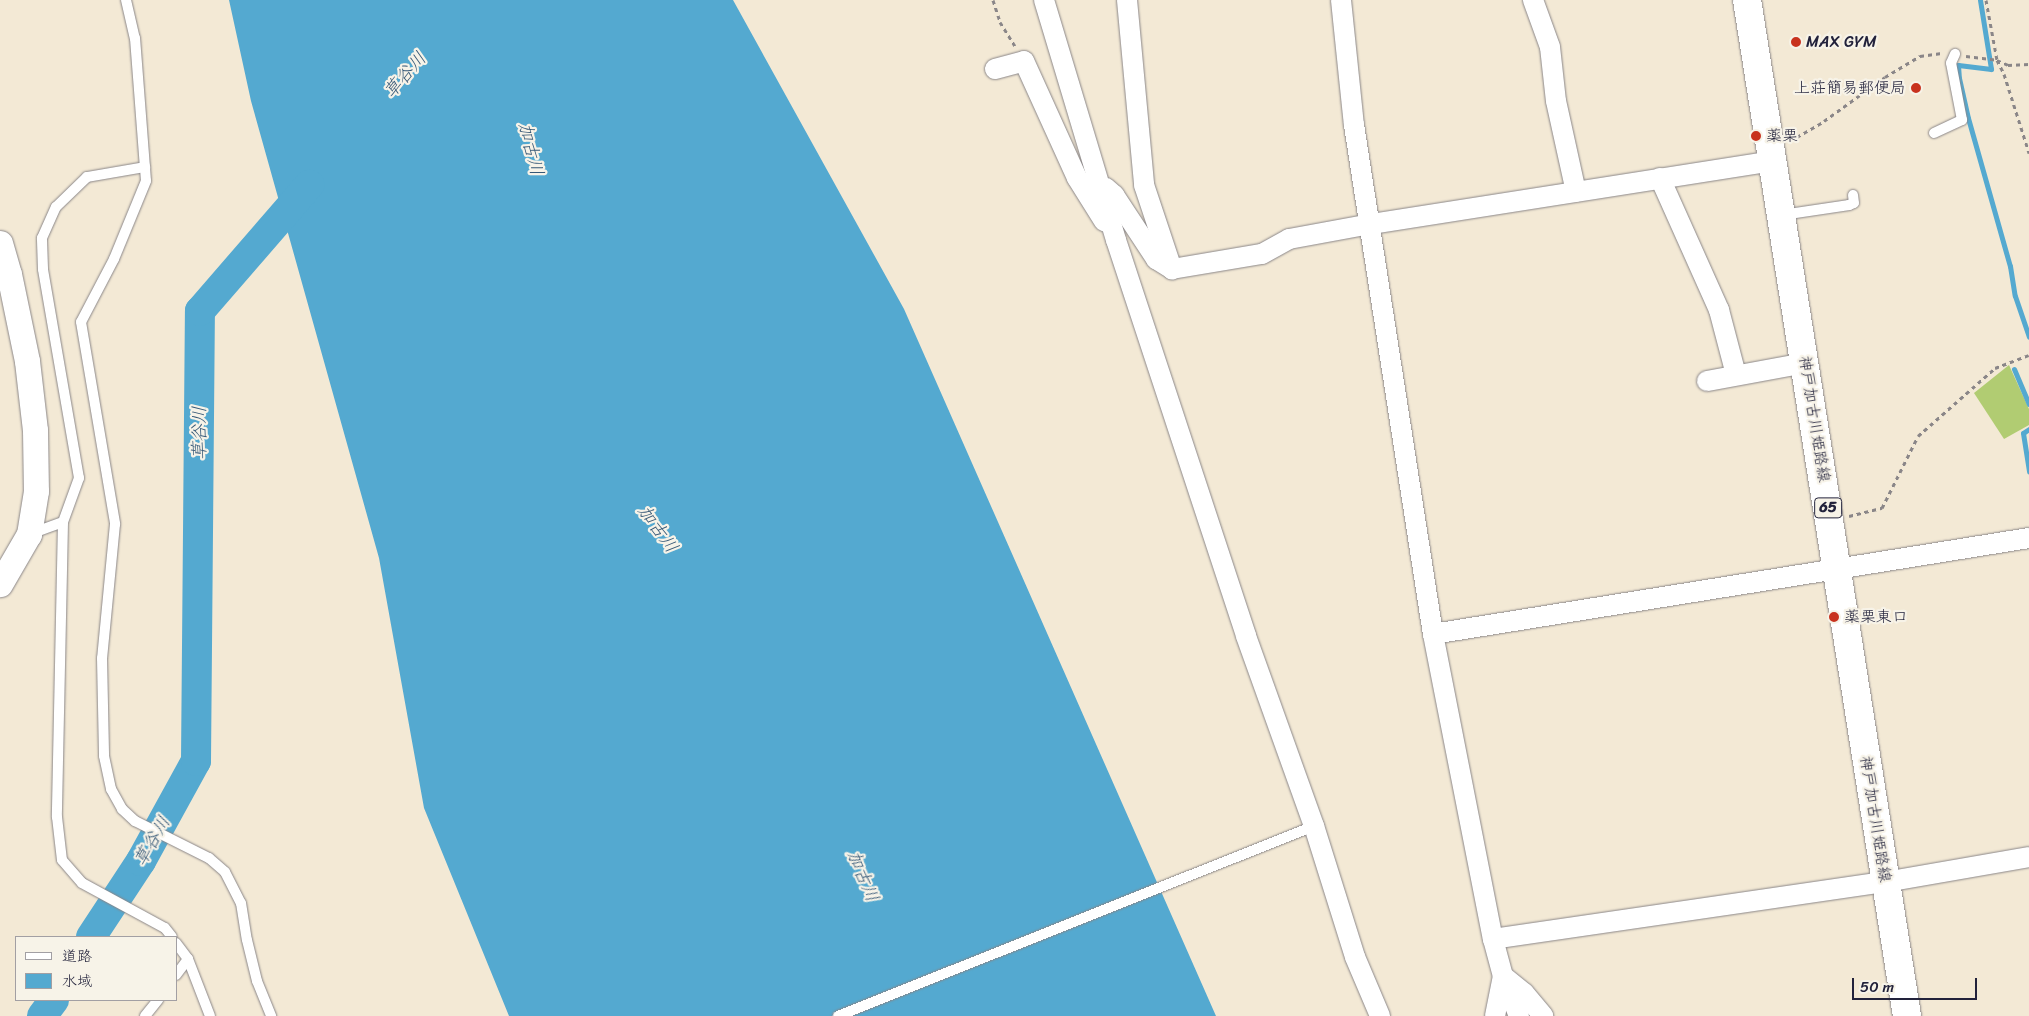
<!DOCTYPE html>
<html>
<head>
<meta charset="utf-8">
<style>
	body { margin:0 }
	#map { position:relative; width:2029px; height:1016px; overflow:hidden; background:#f3e9d5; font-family:Sriracha,"Klee One",sans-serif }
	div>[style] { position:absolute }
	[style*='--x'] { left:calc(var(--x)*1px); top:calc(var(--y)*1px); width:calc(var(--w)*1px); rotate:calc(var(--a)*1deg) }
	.green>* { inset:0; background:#b1cc72 }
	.water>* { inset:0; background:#54a9d0 }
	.stream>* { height:5px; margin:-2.5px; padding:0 2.5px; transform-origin:2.5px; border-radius:2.5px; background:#54a9d0 }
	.river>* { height:30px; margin:-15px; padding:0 15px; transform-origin:15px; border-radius:15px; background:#54a9d0 }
	.path>* { height:3px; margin-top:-1.5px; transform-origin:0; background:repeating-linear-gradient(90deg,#8a8688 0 4px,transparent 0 8px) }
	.roads { filter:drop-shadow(0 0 1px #8a8688) drop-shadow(0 0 1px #8a8688) }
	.service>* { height:10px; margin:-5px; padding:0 5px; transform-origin:5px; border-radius:5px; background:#fff }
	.minor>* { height:20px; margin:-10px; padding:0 10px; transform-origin:10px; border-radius:10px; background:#fff }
	.tertiary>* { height:25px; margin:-12.5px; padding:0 12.5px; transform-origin:12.5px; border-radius:12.5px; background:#fff }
	.primary>* { height:28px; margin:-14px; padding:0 14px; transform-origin:14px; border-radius:14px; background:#fff }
	.dots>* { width:14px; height:14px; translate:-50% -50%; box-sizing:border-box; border:2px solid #f7f3e8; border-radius:50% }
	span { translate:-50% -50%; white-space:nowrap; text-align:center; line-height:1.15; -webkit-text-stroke:4.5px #f7f3e8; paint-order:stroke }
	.shield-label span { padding:1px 4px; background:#f7f3e8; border:1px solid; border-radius:4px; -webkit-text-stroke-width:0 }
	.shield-label { font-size:15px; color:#22223b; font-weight:700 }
	.poi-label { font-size:16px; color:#22223b }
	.left { translate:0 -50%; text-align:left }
	.right { translate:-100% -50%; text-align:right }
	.street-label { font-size:16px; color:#22223b }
	.water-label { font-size:18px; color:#365877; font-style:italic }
	.legend { position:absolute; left:15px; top:936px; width:162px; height:65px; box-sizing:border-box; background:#f7f3e8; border:1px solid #a29fa3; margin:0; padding:6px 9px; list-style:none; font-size:15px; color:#22223b }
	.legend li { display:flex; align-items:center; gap:10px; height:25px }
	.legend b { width:25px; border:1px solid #a29fa3 }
	.scale { position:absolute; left:1852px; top:978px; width:125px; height:22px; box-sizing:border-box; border:2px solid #22223b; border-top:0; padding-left:6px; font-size:15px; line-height:18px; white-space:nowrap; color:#22223b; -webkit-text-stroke:4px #f7f3e8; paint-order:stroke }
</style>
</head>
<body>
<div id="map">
	<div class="green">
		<div style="clip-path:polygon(2009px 365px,2029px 409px,2029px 425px,2004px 439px,1974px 393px)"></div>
	</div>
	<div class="water">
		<div style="clip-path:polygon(229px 0,733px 0,904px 309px,1216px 1016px,509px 1016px,424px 808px,379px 558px,251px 101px)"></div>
	</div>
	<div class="stream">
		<div style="--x:1980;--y:0;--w:70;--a:80.9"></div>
		<div style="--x:1991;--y:69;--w:33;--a:-173"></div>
		<div style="--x:1958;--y:65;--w:13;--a:86"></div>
		<div style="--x:1959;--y:78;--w:41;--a:77.3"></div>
		<div style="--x:1968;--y:118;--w:154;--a:74.2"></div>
		<div style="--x:2010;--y:266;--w:30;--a:81"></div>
		<div style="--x:2015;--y:296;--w:43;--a:71.1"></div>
		<div style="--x:2014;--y:369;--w:38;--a:67"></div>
		<div style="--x:2029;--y:429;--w:7;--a:146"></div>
		<div style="--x:2023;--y:433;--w:39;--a:81"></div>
	</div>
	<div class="river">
		<div style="--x:91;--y:937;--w:91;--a:-56.7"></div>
		<div style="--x:141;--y:861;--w:114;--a:-61.2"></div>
		<div style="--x:196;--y:761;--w:450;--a:-89.5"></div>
		<div style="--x:200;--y:311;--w:167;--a:-49.1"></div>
		<div style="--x:42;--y:1016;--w:20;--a:-53"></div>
	</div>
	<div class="path">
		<div style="--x:993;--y:0;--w:23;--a:72"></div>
		<div style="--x:1000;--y:22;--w:28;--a:58"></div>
		<div style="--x:1986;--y:0;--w:61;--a:79.6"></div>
		<div style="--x:1997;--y:60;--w:16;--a:63"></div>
		<div style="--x:2004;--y:74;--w:83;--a:72.4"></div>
		<div style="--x:1966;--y:56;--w:31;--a:7"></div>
		<div style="--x:1997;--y:60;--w:12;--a:24"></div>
		<div style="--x:2008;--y:65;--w:21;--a:-3"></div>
		<div style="--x:1790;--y:141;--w:39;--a:-30"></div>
		<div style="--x:1824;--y:121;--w:75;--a:-35.8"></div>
		<div style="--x:1885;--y:77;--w:41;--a:-31"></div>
		<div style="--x:1920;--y:56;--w:22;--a:-8"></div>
		<div style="--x:1849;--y:516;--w:34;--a:-14"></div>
		<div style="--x:1882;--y:508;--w:80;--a:-63.4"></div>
		<div style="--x:1918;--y:436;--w:103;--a:-41.4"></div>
		<div style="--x:1995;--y:368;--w:36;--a:-21"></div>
	</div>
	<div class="roads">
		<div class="service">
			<div style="--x:126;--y:0;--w:39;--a:77"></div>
			<div style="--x:135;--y:38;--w:143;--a:85.6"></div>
			<div style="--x:146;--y:181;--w:84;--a:112.3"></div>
			<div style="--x:114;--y:259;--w:71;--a:117.6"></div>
			<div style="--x:81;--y:322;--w:205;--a:80.4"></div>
			<div style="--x:115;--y:524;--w:135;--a:95.5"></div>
			<div style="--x:102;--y:658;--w:98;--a:88.8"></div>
			<div style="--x:104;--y:756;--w:34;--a:78"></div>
			<div style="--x:111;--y:789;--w:23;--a:61"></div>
			<div style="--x:122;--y:809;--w:18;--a:43"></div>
			<div style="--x:135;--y:821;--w:83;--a:26.6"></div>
			<div style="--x:209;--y:858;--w:21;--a:41"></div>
			<div style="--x:225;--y:872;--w:35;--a:63"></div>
			<div style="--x:241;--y:903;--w:37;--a:81"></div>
			<div style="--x:247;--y:940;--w:42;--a:76.3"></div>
			<div style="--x:257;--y:981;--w:38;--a:68"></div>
			<div style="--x:1934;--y:133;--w:31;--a:-25"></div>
			<div style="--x:1962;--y:120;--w:58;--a:-100.9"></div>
			<div style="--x:1951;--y:63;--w:10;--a:-66"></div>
			<div style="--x:1782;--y:215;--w:68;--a:-8.5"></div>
			<div style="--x:1849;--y:205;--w:5;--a:-22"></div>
			<div style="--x:1854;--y:203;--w:8;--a:-97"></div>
			<div style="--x:63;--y:522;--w:295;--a:91.2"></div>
			<div style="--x:57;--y:817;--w:43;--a:83.4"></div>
			<div style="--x:62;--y:860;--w:30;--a:49"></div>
			<div style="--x:82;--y:883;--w:94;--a:28.5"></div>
			<div style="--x:165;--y:928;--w:11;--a:52"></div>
			<div style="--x:30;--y:534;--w:35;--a:-20"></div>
			<div style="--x:63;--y:522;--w:47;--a:-70"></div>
			<div style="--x:79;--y:478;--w:212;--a:-99.8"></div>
			<div style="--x:43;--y:269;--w:31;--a:-92"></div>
			<div style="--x:42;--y:238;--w:34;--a:-66"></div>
			<div style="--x:56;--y:207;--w:43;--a:-44.1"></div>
			<div style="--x:87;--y:177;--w:59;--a:-9.8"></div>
			<div style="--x:176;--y:943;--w:20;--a:53"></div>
			<div style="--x:188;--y:959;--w:61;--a:68.9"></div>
			<div style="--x:176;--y:975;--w:20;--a:-53"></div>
			<div style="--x:145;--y:1016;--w:21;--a:-51"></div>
			<div style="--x:838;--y:1016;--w:513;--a:-21.76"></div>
		</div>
		<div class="minor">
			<div style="--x:1044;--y:0;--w:251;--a:73.3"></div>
			<div style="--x:1116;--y:240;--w:417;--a:71.8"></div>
			<div style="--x:1246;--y:636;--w:202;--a:70.3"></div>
			<div style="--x:1314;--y:826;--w:137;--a:72.6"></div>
			<div style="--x:1355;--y:957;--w:64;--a:67"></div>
			<div style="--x:1127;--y:0;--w:186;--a:84.7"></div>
			<div style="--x:1144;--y:185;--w:89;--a:71.6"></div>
			<div style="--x:1341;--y:0;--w:126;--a:84.1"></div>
			<div style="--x:1354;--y:125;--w:515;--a:81.18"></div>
			<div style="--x:1433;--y:634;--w:311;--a:78.9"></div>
			<div style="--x:1493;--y:939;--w:38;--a:75"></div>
			<div style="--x:1503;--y:976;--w:27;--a:39"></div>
			<div style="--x:1524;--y:993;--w:30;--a:50"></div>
			<div style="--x:1533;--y:0;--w:50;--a:70.1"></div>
			<div style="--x:1550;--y:47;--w:54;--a:83.7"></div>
			<div style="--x:1556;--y:101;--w:93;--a:77.6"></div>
			<div style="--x:995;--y:69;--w:30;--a:-15"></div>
			<div style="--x:1024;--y:61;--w:128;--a:65.6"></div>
			<div style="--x:1077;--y:178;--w:51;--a:57.9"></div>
			<div style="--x:1660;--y:178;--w:145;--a:65.9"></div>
			<div style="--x:1719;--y:310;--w:67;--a:75.3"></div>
			<div style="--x:1106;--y:188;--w:11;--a:41"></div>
			<div style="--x:1114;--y:195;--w:77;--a:56.7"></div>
			<div style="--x:1156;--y:259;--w:19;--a:32"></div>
			<div style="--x:1172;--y:269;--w:91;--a:-9.5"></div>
			<div style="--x:1262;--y:254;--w:31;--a:-29"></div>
			<div style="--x:1289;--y:239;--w:83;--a:-10.4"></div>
			<div style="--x:1371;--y:224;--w:406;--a:-8.9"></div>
			<div style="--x:1707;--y:381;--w:100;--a:-10.4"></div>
			<div style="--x:1433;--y:634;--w:604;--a:-9.15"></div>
			<div style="--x:1493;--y:939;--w:397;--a:-8.3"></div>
			<div style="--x:1886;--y:882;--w:145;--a:-9.9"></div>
			<div style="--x:1495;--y:1016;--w:41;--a:-78.7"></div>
			<div style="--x:1503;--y:976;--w:43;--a:68.2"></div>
		</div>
		<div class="tertiary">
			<div style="--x:0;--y:243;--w:32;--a:74"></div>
			<div style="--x:9;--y:274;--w:89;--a:78.3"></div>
			<div style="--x:27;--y:361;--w:69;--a:83.4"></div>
			<div style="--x:35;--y:430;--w:61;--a:89.1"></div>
			<div style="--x:36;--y:491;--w:44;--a:99.2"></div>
			<div style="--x:29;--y:534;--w:58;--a:120.1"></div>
		</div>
		<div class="primary">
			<div style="--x:1747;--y:0;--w:1029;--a:81.05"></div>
		</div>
	</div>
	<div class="dots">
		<div style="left:1796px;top:42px;background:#c8321e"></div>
		<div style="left:1916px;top:88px;background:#c8321e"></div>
		<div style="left:1756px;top:136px;background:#c8321e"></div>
		<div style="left:1834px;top:617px;background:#c8321e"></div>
	</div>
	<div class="shield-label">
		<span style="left:1828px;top:508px">65</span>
	</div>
	<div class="poi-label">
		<span class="left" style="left:1806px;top:42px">MAX GYM</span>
		<span class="right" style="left:1906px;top:88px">上荘簡易郵便局</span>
		<span class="left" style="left:1766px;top:136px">薬栗</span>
		<span class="left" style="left:1844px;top:617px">薬栗東口</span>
	</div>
	<div class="street-label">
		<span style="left:1814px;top:419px;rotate:81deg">神戸加古川姫路線</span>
		<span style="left:1875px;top:819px;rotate:81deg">神戸加古川姫路線</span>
	</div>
	<div class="water-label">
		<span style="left:405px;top:75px;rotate:-49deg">草谷川</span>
		<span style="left:531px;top:149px;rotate:76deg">加古川</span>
		<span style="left:199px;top:433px;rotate:-90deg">草谷川</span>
		<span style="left:658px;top:529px;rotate:54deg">加古川</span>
		<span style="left:152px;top:841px;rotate:-60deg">草谷川</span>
		<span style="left:863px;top:876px;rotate:67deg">加古川</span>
	</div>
	<ul class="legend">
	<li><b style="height:6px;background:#fff"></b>道路</li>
	<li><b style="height:14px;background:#54a9d0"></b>水域</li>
	</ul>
	<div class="scale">50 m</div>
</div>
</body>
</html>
